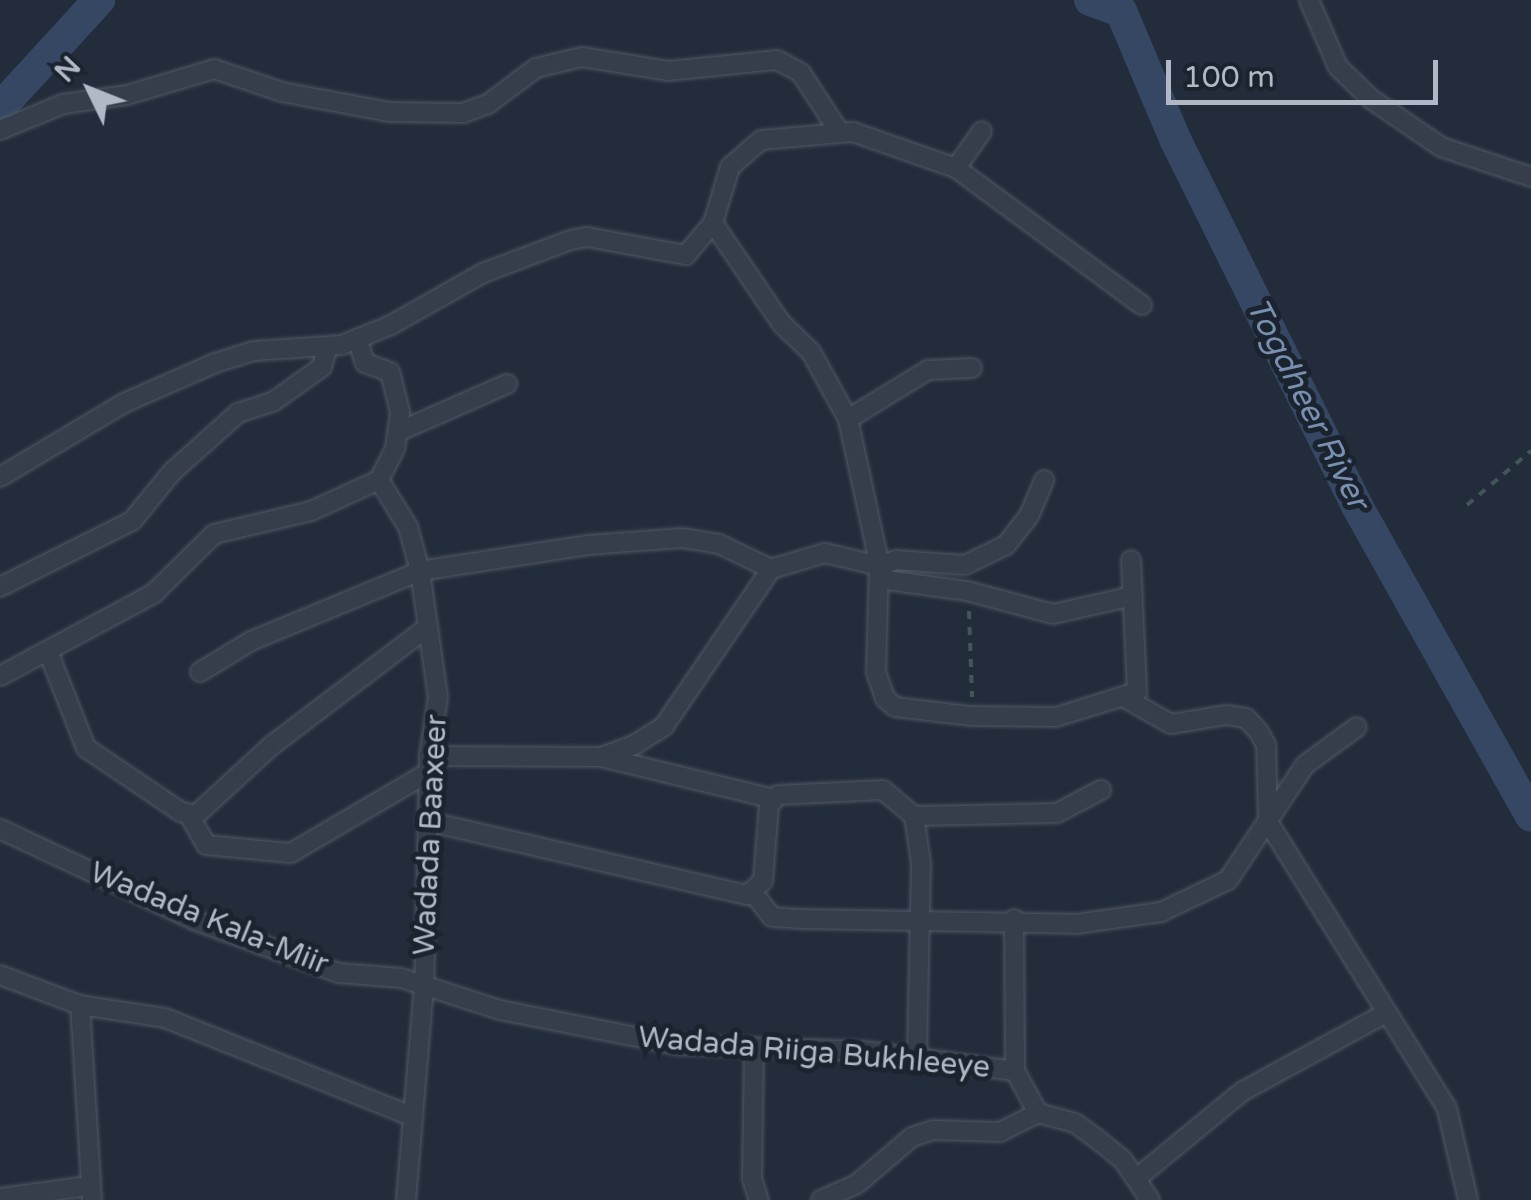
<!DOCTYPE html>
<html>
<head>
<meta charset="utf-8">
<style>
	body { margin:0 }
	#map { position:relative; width:1531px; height:1200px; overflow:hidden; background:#222c3a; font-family:"Varela Round",sans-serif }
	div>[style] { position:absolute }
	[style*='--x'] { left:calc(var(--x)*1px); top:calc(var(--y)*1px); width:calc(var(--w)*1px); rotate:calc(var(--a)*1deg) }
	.river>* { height:32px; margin:-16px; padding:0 16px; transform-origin:16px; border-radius:16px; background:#354762 }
	.path>* { height:4px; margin-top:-2px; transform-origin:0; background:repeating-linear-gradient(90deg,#425659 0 8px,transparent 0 16px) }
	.roads { filter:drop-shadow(0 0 2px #515965) drop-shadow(0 0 2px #515965) }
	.street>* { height:18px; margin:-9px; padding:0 9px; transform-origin:9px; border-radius:9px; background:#363e4b }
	span { translate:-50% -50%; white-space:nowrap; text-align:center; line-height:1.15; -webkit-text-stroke:10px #1b232f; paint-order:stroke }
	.street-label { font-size:30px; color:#b1b9c7 }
	.water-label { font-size:32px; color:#788faf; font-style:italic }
	.north { position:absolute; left:40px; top:40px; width:100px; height:100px; -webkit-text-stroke:8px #1b232f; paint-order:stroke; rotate:313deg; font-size:28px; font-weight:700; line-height:40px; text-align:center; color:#b1b9c7 }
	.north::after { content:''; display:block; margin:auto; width:35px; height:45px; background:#b1b9c7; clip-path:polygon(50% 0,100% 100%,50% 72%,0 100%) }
	.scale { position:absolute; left:1166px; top:60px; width:272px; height:45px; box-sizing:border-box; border:5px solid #b1b9c7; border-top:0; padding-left:12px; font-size:30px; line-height:35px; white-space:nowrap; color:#b1b9c7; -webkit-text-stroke:8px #1b232f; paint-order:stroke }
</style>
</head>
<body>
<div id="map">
	<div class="river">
		<div style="--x:1090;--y:0;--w:33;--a:20"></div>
		<div style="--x:1121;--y:11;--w:141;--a:67.1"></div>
		<div style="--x:1176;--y:141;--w:407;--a:63.6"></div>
		<div style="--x:1357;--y:506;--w:355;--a:60.7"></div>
		<div style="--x:0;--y:108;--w:147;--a:-47.5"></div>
	</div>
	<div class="path">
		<div style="--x:1467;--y:505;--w:84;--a:-40.2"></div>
		<div style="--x:969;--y:611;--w:86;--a:88"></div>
	</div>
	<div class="roads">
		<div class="street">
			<div style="--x:1309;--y:0;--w:73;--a:66.6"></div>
			<div style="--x:1338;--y:67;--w:46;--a:44.1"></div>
			<div style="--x:1371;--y:99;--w:85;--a:34.4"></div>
			<div style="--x:1441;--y:147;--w:95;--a:18.4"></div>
			<div style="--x:0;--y:130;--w:68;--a:-22.4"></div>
			<div style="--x:63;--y:104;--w:65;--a:-8"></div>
			<div style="--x:127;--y:95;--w:91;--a:-16.6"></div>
			<div style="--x:214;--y:69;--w:72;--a:18.7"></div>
			<div style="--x:282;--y:92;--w:110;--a:10.5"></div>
			<div style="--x:390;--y:112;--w:73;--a:0.8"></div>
			<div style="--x:463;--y:113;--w:27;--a:-20"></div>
			<div style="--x:488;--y:104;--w:60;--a:-36.9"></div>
			<div style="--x:536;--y:68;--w:47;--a:-13.4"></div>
			<div style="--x:582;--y:57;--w:87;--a:9.2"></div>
			<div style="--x:668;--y:71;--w:110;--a:-5.8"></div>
			<div style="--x:777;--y:60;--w:27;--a:28"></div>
			<div style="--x:801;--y:73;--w:68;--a:57"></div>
			<div style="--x:956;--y:168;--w:231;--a:36.4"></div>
			<div style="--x:713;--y:223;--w:122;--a:55.7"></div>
			<div style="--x:782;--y:324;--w:40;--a:44"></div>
			<div style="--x:811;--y:352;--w:77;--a:61.1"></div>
			<div style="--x:848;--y:419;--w:146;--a:77.8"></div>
			<div style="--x:848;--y:419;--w:94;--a:-31.5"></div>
			<div style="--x:928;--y:370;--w:44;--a:-2.6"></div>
			<div style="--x:400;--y:431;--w:117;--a:-23.7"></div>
			<div style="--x:0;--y:477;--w:144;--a:-30.8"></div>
			<div style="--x:124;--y:403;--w:99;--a:-23.7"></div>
			<div style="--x:215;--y:363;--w:41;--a:-17.1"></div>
			<div style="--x:254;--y:351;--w:88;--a:-3.9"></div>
			<div style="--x:342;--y:345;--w:53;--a:-22.2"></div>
			<div style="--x:391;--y:325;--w:106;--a:-29.5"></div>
			<div style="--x:483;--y:273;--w:94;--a:-20.6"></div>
			<div style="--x:571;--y:240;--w:16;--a:-11"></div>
			<div style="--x:587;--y:237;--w:101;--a:10.3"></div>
			<div style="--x:686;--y:255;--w:42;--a:-49.8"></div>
			<div style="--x:713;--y:223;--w:59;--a:-73.1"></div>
			<div style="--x:730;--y:167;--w:41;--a:-41.1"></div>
			<div style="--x:761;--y:140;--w:92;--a:-5"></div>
			<div style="--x:853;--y:132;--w:109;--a:19.3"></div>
			<div style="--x:956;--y:168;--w:45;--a:-54.9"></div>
			<div style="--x:379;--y:480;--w:55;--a:58.3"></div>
			<div style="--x:408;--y:527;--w:46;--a:74.7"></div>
			<div style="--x:420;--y:571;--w:127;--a:81.9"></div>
			<div style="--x:438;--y:697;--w:60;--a:98.7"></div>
			<div style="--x:429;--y:756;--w:230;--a:91.2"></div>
			<div style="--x:424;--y:986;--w:215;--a:94.8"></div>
			<div style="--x:879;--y:566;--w:106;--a:91.6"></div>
			<div style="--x:876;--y:672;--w:28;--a:71"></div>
			<div style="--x:885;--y:698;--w:13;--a:42"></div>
			<div style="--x:895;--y:707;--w:78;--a:6.7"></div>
			<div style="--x:972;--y:716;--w:84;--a:0.7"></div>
			<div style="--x:1056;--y:717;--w:85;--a:-17.2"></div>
			<div style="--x:1137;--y:692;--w:132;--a:-92.6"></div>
			<div style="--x:879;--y:579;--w:89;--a:7.8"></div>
			<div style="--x:967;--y:591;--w:89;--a:15"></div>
			<div style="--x:1053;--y:614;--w:82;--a:-12.7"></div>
			<div style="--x:0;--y:587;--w:148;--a:-26.6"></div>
			<div style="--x:132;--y:521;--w:63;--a:-50.8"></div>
			<div style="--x:172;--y:472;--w:89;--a:-41.8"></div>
			<div style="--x:238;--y:413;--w:38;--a:-18"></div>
			<div style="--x:274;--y:401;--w:59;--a:-35.3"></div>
			<div style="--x:322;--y:367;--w:20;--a:-75"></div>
			<div style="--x:49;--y:654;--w:101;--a:68.5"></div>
			<div style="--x:86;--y:748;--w:115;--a:34"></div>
			<div style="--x:181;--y:812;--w:15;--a:11"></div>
			<div style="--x:196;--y:815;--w:102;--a:-42.6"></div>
			<div style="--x:271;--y:746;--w:197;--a:-37.2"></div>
			<div style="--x:200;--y:672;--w:60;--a:-31.3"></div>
			<div style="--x:251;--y:641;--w:183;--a:-22.5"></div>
			<div style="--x:420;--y:571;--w:170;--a:-8.8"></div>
			<div style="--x:588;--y:545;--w:94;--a:-4.3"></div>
			<div style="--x:682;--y:538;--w:37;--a:9"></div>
			<div style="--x:719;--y:544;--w:58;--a:25.7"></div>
			<div style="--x:771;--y:569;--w:56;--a:-16.5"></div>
			<div style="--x:825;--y:553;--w:56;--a:13.5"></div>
			<div style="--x:879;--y:566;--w:18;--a:-19"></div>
			<div style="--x:896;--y:560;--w:69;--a:4.1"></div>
			<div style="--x:965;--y:565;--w:46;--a:-26"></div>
			<div style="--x:1006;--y:545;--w:37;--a:-52"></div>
			<div style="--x:1029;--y:516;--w:39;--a:-67"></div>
			<div style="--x:0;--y:676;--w:174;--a:-28.2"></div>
			<div style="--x:153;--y:594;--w:86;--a:-44.5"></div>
			<div style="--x:214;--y:534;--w:100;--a:-13.3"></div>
			<div style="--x:311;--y:511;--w:75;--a:-24.5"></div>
			<div style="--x:379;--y:480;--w:36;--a:-63"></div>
			<div style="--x:395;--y:448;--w:36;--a:-82"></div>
			<div style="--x:400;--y:412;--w:41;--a:-104"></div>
			<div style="--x:390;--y:372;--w:27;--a:-160"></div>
			<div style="--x:365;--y:363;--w:26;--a:-108"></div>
			<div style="--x:1125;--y:698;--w:53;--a:29.5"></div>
			<div style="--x:1171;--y:724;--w:57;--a:-9.1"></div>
			<div style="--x:1227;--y:715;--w:19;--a:9"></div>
			<div style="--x:1246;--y:718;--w:19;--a:47"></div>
			<div style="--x:1259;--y:732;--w:15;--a:62"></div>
			<div style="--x:1266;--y:745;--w:77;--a:88.5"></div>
			<div style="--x:1268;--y:822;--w:338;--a:58"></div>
			<div style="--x:1447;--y:1109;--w:93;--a:77"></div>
			<div style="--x:429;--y:756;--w:172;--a:0.3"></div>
			<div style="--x:601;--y:757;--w:35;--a:-20"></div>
			<div style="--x:634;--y:745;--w:36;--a:-32"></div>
			<div style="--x:664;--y:726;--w:190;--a:-55.7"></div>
			<div style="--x:601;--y:757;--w:175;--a:13.6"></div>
			<div style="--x:189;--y:815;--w:34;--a:60"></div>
			<div style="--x:206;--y:845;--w:85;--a:5.4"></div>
			<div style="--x:291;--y:853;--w:162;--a:-30.4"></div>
			<div style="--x:914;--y:816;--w:48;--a:81.5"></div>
			<div style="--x:921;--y:863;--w:194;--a:91.2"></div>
			<div style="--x:426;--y:821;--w:329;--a:13"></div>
			<div style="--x:747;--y:895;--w:21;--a:-41"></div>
			<div style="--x:763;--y:881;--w:76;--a:-85.5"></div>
			<div style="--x:769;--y:805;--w:13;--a:-48"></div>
			<div style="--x:778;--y:795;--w:105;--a:-2.7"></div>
			<div style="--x:883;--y:790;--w:40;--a:40"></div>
			<div style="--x:914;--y:816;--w:53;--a:-1.1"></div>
			<div style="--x:967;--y:815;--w:90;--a:-1.3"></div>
			<div style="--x:1057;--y:813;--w:50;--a:-27.6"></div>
			<div style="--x:0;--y:829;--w:214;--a:25.1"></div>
			<div style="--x:194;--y:920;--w:154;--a:20.1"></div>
			<div style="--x:339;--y:973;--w:62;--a:4.6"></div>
			<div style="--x:401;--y:978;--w:104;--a:17.9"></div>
			<div style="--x:500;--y:1010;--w:180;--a:11.2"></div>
			<div style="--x:677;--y:1045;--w:188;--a:1.8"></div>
			<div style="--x:865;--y:1051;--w:151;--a:7.6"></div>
			<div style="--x:1015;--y:1071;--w:48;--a:61.3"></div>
			<div style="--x:1038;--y:1113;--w:38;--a:15"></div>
			<div style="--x:1075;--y:1123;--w:27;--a:36"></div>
			<div style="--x:1097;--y:1139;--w:33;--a:39"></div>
			<div style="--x:1123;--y:1160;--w:48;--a:56"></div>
			<div style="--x:754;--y:894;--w:29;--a:52"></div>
			<div style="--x:772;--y:917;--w:30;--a:4"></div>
			<div style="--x:802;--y:919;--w:274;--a:1"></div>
			<div style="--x:1076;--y:924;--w:86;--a:-8"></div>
			<div style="--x:1161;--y:912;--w:74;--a:-25.5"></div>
			<div style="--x:1228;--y:880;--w:138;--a:-56.2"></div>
			<div style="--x:1305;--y:765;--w:64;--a:-36.2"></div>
			<div style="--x:1014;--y:919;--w:152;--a:89.6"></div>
			<div style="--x:0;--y:975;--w:85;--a:20.6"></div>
			<div style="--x:754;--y:1052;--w:127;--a:90.9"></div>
			<div style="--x:752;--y:1179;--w:22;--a:72"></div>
			<div style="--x:1137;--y:1178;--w:137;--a:-39.4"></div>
			<div style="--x:1243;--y:1091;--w:163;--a:-28.6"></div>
			<div style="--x:0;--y:1198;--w:90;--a:-7.7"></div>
			<div style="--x:92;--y:1200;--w:195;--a:-93.5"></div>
			<div style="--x:80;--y:1005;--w:86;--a:8.7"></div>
			<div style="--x:165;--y:1018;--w:263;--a:21.7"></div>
			<div style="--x:821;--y:1200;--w:39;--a:-24"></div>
			<div style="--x:857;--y:1184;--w:72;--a:-40.5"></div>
			<div style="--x:912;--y:1137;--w:23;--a:-18"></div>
			<div style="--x:934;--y:1130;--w:66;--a:1.7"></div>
			<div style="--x:1000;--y:1132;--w:42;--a:-26.6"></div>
		</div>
	</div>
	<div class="street-label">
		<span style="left:431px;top:835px;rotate:-87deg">Wadada Baaxeer</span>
		<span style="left:209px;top:919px;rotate:22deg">Wadada Kala-Miir</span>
		<span style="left:814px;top:1053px;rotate:5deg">Wadada Riiga Bukhleeye</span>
	</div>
	<div class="water-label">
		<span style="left:1307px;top:404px;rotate:63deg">Togdheer River</span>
	</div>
	<div class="north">N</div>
	<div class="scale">100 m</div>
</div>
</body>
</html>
